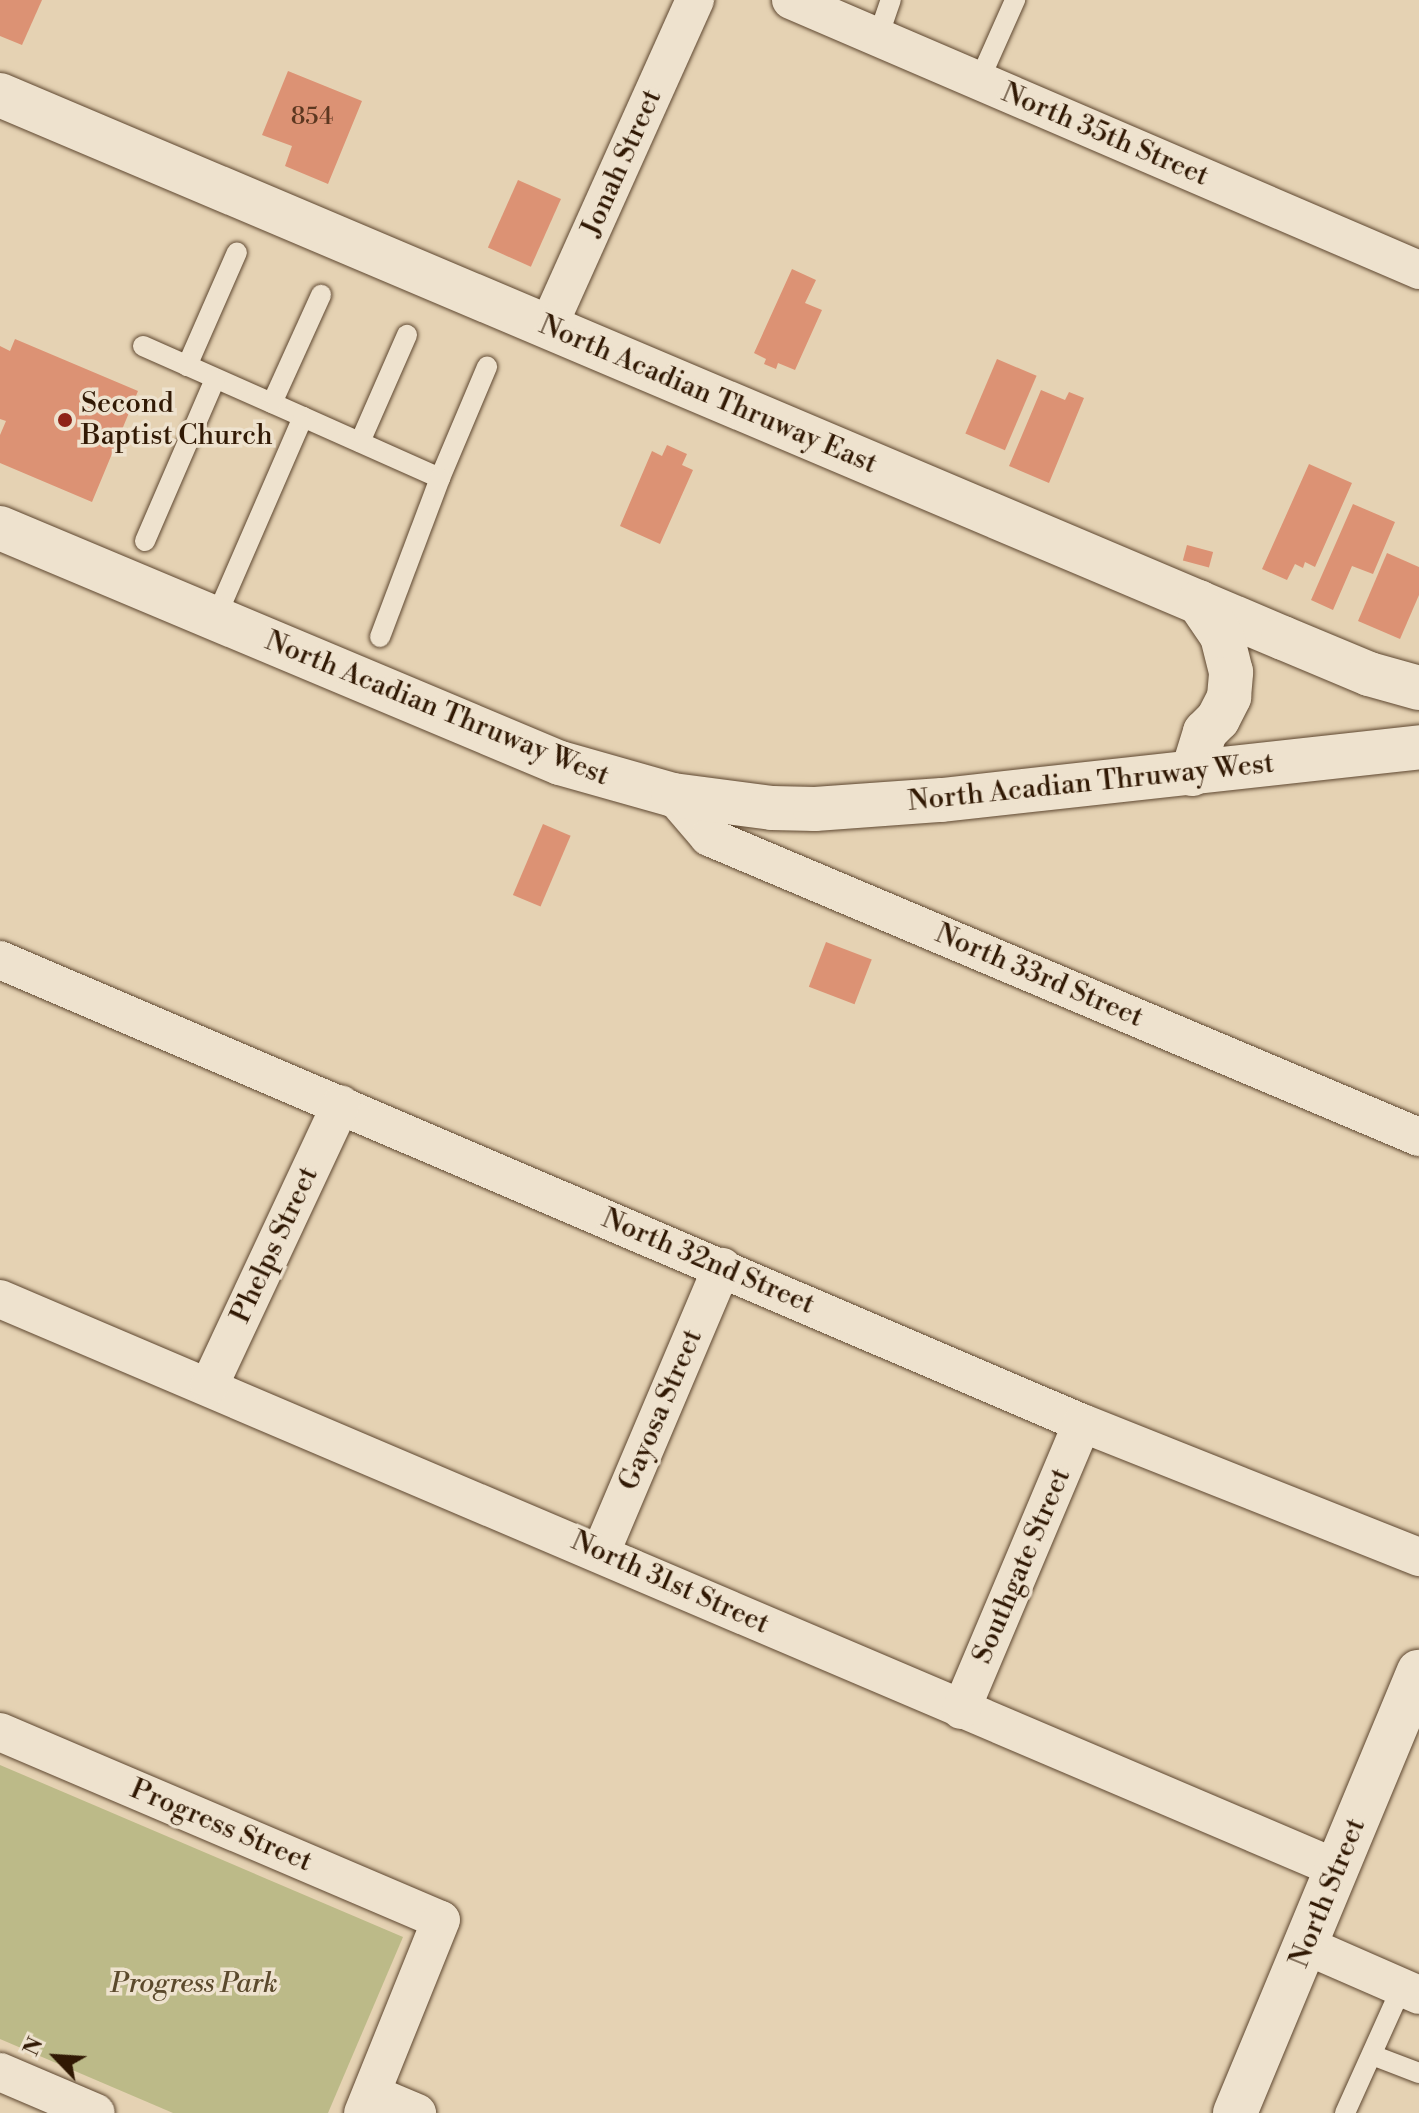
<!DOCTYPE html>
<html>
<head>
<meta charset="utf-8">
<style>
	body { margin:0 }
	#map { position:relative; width:1419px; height:2113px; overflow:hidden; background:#e5d2b3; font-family:"Libre Bodoni",serif }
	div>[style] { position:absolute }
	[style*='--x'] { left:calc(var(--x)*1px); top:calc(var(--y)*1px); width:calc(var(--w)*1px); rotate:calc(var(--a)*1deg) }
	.green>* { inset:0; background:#bcba88 }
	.building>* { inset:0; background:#dc9274; transform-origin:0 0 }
	.roads { filter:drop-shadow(0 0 2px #5e4730) drop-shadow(0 0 2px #5e4730) }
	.lane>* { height:20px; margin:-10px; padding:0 10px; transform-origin:10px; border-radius:10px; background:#eee2ce }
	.street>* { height:38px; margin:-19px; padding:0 19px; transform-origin:19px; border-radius:19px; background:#eee2ce }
	.secondary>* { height:44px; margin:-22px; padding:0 22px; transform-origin:22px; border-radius:22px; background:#eee2ce }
	.dots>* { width:22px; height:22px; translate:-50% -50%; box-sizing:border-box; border:4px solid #eee2ce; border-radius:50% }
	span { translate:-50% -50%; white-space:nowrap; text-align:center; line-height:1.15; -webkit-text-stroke:7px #eee2ce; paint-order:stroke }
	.number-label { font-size:24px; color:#5c3720 }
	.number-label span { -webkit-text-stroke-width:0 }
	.street-label { font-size:28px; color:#311904 }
	.poi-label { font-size:28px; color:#311904 }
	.left { translate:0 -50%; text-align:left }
	.park-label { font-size:28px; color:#5b492c; font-style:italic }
	.north { position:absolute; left:16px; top:2017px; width:80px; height:80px; -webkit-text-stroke:6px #eee2ce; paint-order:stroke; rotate:295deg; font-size:22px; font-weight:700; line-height:32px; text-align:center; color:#311904 }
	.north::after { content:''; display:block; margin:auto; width:28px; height:36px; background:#311904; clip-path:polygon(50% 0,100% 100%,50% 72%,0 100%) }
</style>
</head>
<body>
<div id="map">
	<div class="green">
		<div style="clip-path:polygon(0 1765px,403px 1937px,328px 2113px,173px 2113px,0 2039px)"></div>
	</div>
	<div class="building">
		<div style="clip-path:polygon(0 0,42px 0,22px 45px,0 36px)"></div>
		<div style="clip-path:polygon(288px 71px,362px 101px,328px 184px,285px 166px,292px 146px,262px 135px)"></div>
		<div style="left:518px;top:180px;width:47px;height:74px;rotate:24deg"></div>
		<div style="clip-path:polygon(792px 269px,816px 280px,805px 303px,822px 310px,795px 370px,778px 363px,776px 369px,764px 364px,766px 359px,754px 353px)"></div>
		<div style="clip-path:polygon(15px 339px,138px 391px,92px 502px,0 463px,0 435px,6px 421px,0 419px,0 346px,10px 351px)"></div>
		<div style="left:997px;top:359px;width:43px;height:81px;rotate:23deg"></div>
		<div style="clip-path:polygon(1041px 390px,1065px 400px,1069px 392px,1084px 398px,1049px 483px,1009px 466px)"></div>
		<div style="clip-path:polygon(667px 445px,687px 454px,682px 465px,693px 470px,660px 544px,620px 526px,652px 451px,662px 456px)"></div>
		<div style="clip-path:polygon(1309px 464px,1352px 483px,1315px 567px,1305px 562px,1303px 568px,1295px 564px,1287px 580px,1262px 569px)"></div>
		<div style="clip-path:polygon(1353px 504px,1395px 522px,1373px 574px,1352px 566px,1333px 610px,1311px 600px)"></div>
		<div style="left:1187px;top:545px;width:27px;height:16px;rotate:15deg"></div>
		<div style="clip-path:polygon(1387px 553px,1419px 567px,1419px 595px,1400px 639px,1358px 621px)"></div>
		<div style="left:543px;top:824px;width:30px;height:77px;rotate:23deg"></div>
		<div style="left:826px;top:942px;width:49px;height:48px;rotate:21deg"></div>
	</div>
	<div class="roads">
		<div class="lane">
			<div style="--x:878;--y:37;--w:39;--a:-71"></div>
			<div style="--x:979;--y:81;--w:89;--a:-66"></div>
			<div style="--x:143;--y:346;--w:175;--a:23.9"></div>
			<div style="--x:303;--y:417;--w:220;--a:113.5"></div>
			<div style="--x:187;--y:366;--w:124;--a:-66.3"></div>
			<div style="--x:272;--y:403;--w:119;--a:-65.6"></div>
			<div style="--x:303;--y:417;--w:150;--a:24"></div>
			<div style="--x:440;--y:478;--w:121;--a:-67.1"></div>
			<div style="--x:360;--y:442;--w:117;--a:-66.3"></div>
			<div style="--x:145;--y:541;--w:176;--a:-66.6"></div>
			<div style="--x:380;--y:637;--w:170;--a:-69.3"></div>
			<div style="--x:1372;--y:2055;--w:50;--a:21"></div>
			<div style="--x:1345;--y:2113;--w:138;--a:-65.7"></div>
		</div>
		<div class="street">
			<div style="--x:791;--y:0;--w:684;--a:23.26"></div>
			<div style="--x:548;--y:327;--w:359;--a:-65.8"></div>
			<div style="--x:673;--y:795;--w:55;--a:49.4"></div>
			<div style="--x:709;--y:837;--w:771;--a:22.91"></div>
			<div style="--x:0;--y:960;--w:1177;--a:23.17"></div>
			<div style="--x:1082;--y:1423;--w:363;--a:21.7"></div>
			<div style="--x:0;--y:1299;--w:1454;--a:23.07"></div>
			<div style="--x:209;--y:1386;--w:311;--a:-64.9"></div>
			<div style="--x:601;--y:1552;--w:310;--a:-67"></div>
			<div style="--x:961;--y:1710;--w:311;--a:-67.1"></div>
			<div style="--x:0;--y:1732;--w:479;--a:23.1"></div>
			<div style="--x:441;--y:1920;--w:208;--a:112"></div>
			<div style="--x:1307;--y:1946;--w:122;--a:23.6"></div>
			<div style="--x:0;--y:2072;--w:104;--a:23.1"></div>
			<div style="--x:372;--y:2094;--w:49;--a:22.9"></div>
		</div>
		<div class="secondary">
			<div style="--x:0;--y:95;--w:1393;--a:22.94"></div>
			<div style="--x:1283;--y:638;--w:93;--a:22.7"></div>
			<div style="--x:1369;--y:674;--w:52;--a:15.6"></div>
			<div style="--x:0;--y:528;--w:607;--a:22.77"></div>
			<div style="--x:560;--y:763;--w:117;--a:15.8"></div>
			<div style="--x:673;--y:795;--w:100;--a:7.5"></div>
			<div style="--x:772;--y:808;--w:43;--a:1.3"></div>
			<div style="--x:815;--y:809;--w:127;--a:-4.1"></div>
			<div style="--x:942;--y:800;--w:480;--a:-6.3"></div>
			<div style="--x:1192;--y:774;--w:44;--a:-72.8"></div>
			<div style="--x:1205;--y:732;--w:18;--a:-45"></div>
			<div style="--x:1218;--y:719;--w:25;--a:-63"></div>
			<div style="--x:1229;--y:697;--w:25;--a:-85"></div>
			<div style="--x:1231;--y:672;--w:37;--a:-104"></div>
			<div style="--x:1222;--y:636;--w:41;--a:-124.1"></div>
			<div style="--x:1235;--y:2113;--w:478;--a:-67.4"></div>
		</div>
	</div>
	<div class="dots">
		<div style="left:65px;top:420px;background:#8f2418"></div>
	</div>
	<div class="number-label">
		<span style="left:312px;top:118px">854</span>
	</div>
	<div class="street-label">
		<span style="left:1105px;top:135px;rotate:23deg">North 35th Street</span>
		<span style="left:622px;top:163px;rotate:-66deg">Jonah Street</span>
		<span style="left:708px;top:395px;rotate:23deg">North Acadian Thruway East</span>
		<span style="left:437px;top:709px;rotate:22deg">North Acadian Thruway West</span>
		<span style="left:1091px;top:783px;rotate:-6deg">North Acadian Thruway West</span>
		<span style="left:1039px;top:976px;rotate:23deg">North 33rd Street</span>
		<span style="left:275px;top:1245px;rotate:-65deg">Phelps Street</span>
		<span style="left:708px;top:1262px;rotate:23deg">North 32nd Street</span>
		<span style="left:661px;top:1410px;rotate:-67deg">Gayosa Street</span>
		<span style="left:1022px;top:1566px;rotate:-67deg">Southgate Street</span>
		<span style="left:670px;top:1583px;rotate:24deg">North 31st Street</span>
		<span style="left:221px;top:1826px;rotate:23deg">Progress Street</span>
		<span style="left:1328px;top:1893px;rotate:-68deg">North Street</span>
	</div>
	<div class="poi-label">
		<span class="left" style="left:81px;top:420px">Second<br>Baptist Church</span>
	</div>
	<div class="park-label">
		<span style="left:194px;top:1984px">Progress Park</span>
	</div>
	<div class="north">N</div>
</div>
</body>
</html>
